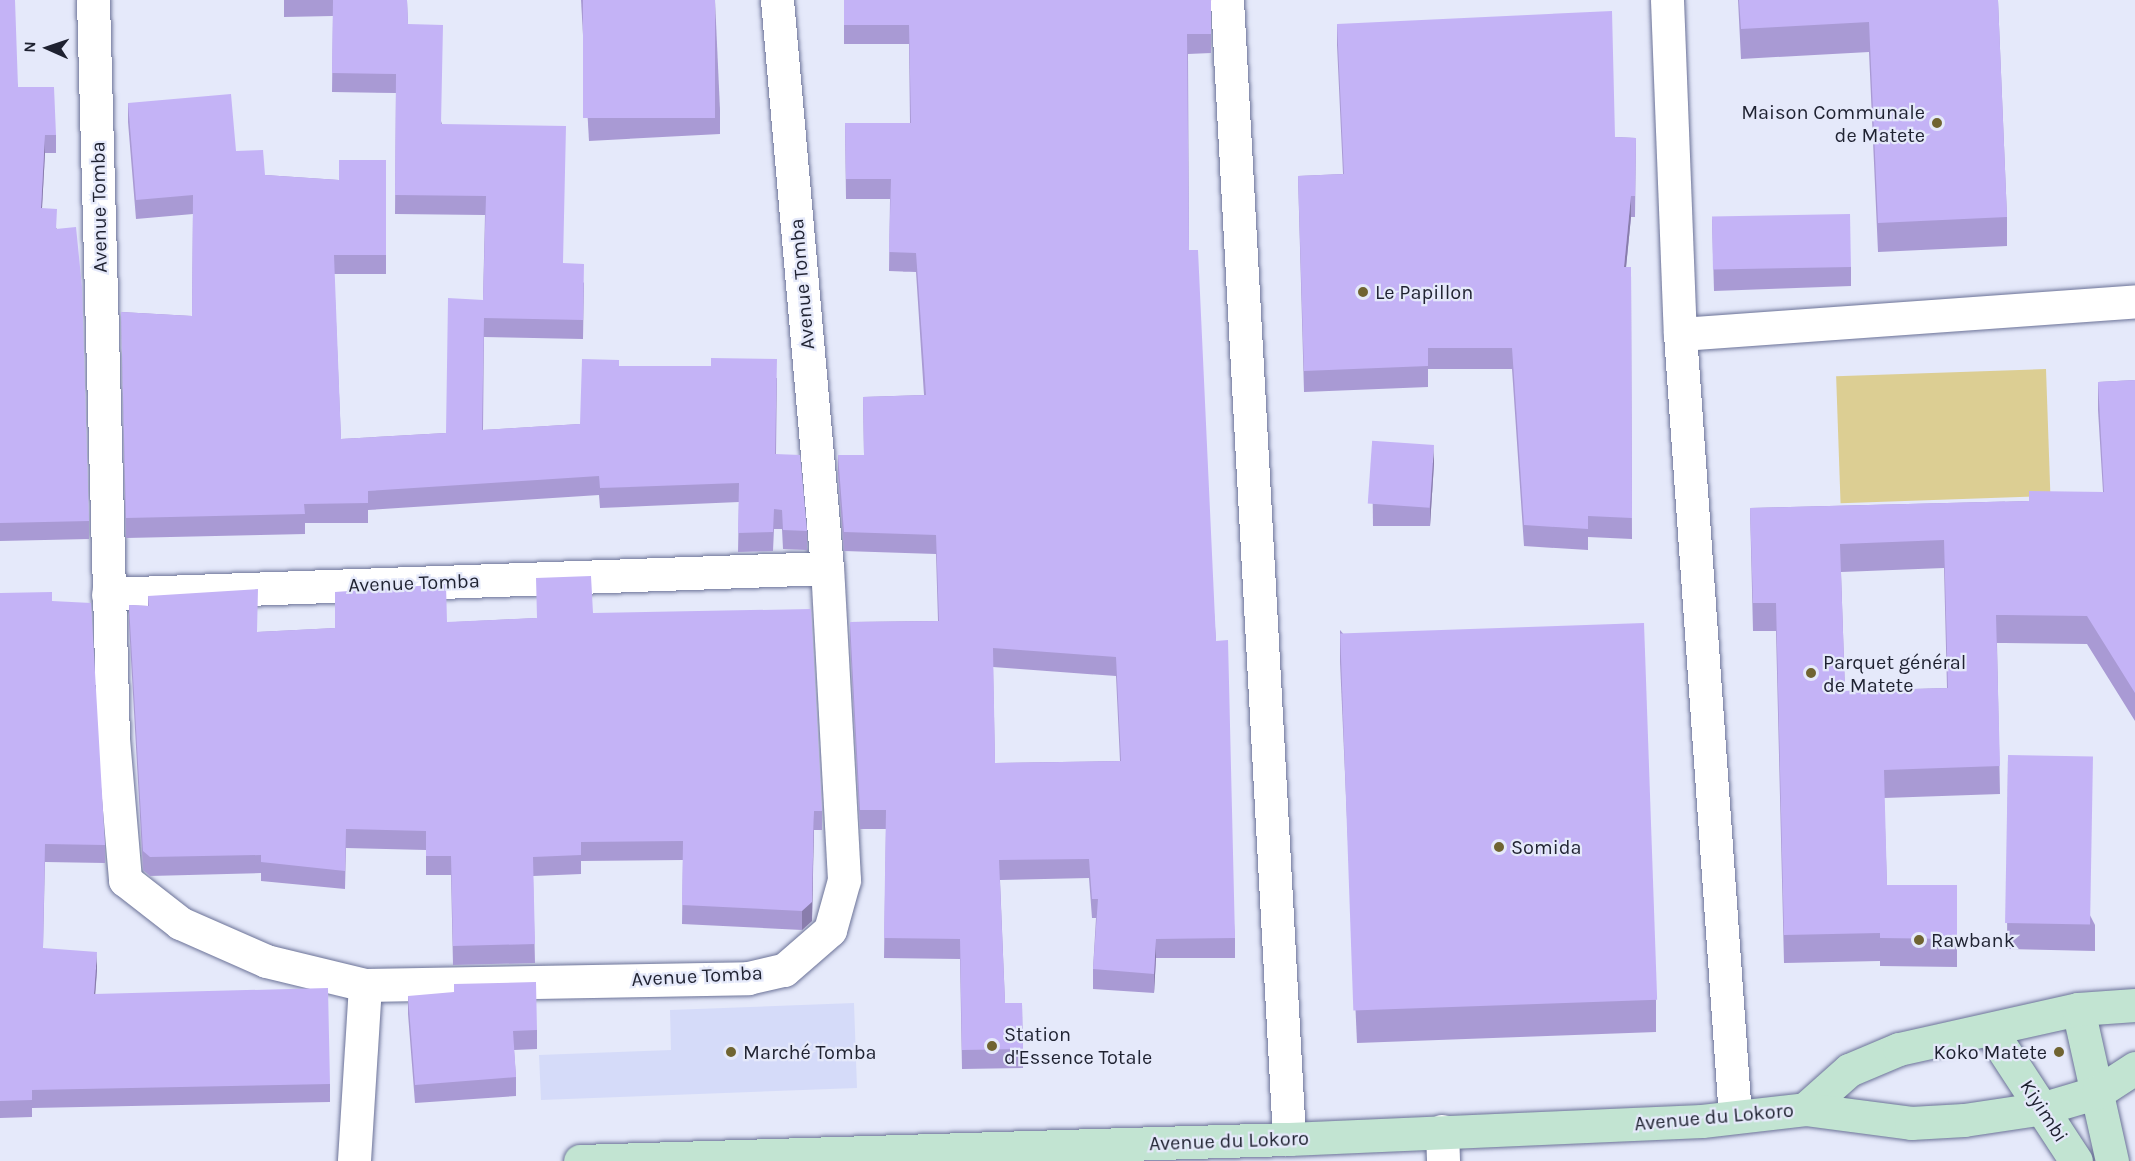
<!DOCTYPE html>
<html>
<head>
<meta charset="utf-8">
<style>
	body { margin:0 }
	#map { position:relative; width:2135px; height:1161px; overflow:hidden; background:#e5e9fa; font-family:Karla,sans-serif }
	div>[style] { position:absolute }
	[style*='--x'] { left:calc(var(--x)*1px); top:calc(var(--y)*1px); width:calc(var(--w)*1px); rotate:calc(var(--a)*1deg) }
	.built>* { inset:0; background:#d5dbf9 }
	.green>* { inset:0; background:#dcce93; transform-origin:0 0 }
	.roads { filter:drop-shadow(0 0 2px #6b7297) drop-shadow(0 0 2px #6b7297) }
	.street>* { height:33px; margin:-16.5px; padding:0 16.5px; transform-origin:16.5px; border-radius:16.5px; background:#fff }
	.secondary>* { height:33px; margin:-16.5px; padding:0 16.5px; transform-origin:16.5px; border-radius:16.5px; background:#c2e4d2 }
	.wall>* { inset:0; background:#a99ad4 }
	.shaded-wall>* { inset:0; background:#897dac }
	.building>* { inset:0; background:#c4b3f6; transform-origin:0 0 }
	.dots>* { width:16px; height:16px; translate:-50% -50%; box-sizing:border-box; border:3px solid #e5e9fa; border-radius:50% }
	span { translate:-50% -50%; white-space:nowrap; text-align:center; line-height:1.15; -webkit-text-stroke:4.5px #e5e9fa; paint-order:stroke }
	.poi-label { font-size:20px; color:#1f2231 }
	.right { translate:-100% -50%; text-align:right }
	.left { translate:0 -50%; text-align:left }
	.street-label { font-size:20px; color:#1f2231 }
	.north { position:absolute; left:18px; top:18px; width:60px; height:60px; -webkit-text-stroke:4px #e5e9fa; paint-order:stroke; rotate:273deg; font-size:16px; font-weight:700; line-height:24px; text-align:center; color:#1f2231 }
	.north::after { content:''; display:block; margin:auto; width:21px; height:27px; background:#1f2231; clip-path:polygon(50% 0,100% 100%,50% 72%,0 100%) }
</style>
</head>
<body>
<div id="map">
	<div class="built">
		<div style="clip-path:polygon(854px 1003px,857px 1088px,541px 1100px,539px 1055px,671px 1050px,670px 1010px)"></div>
	</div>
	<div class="green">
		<div style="left:2046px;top:369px;width:127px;height:210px;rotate:88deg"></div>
	</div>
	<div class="roads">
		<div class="street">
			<div style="--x:93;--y:0;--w:739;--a:88.45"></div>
			<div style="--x:113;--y:739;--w:142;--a:85.1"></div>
			<div style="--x:125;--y:880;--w:70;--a:38"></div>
			<div style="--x:180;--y:923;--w:94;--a:23.8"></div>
			<div style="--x:266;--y:961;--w:102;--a:13.6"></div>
			<div style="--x:365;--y:985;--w:176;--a:93.6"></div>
			<div style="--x:1227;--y:0;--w:1141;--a:86.88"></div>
			<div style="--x:1667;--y:0;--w:334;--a:87.8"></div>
			<div style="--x:1680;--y:334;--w:784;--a:85.98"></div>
			<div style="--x:1680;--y:334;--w:456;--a:-4.1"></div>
			<div style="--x:108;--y:594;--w:719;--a:-2.07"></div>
			<div style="--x:365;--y:985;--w:383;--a:-1"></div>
			<div style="--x:748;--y:978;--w:37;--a:-13"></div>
			<div style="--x:784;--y:970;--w:61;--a:-41"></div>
			<div style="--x:830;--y:930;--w:52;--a:-74.4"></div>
			<div style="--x:844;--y:880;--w:312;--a:-93.1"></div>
			<div style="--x:827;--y:568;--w:570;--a:-95.03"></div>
			<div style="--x:1442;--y:1131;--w:30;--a:88"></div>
		</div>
		<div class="secondary">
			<div style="--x:2078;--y:1009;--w:156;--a:77.4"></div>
			<div style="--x:1991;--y:1031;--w:155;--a:56.8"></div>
			<div style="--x:1805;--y:1109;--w:59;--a:-41.6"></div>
			<div style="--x:1849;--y:1070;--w:54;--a:-22.8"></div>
			<div style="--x:1899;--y:1049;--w:183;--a:-12.6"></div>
			<div style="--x:2078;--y:1009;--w:57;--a:-4"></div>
			<div style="--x:580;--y:1161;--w:709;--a:-1.78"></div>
			<div style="--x:1289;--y:1139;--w:413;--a:-2.5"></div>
			<div style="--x:1702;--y:1121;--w:104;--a:-6.6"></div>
			<div style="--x:1805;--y:1109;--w:107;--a:7.5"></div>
			<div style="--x:1911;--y:1123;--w:53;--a:-3.2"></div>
			<div style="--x:1964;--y:1120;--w:81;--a:-8.5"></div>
			<div style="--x:2044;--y:1108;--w:56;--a:-16.5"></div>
			<div style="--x:2098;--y:1092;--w:44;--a:-33"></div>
		</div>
	</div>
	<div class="wall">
		<div style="clip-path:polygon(0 0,18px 87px,56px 135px,56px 153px,45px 153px,42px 208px,57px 229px,89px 521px,89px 539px,0 541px)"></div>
		<div style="clip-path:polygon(284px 0,407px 0,408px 24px,442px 124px,563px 263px,584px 283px,583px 339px,484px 337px,483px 430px,580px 424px,619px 366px,777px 378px,776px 454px,807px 531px,807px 550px,783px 549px,782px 529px,774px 529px,773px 551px,738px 552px,739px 502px,600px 508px,599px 495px,368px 510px,368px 523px,305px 523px,305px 534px,126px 538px,121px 312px,192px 316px,193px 214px,136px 219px,128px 122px,128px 103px,236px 151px,265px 175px,339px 180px,386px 160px,386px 274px,334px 274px,341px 439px,446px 433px,483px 300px,485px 215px,395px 214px,396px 93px,332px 92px,333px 16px,284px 17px)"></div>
		<div style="clip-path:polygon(581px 0,715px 0,720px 110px,720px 134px,589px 141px)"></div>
		<div style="clip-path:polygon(evenodd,844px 0,1211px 0,1211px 53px,1188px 54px,1189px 250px,1216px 641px,1235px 938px,1235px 958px,1156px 958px,1154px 993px,1093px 989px,1093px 969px,1096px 918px,1092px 918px,1089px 878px,1000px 880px,1005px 1003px,1022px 1003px,1023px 1068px,962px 1069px,960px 959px,884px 958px,886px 829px,860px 829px,850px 641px,850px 622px,938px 621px,936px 554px,844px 551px,838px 474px,838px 455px,864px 455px,863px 397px,924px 395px,916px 272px,889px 271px,890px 199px,846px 199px,845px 123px,910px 123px,909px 44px,844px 44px,844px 0,993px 667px,1116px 676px,1120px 761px,995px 763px,993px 667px)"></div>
		<div style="clip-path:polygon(1738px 0,1998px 0,2007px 217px,2007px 246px,1878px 252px,1869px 52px,1741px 59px)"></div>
		<div style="clip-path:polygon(1337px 24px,1615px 137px,1636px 138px,1635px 217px,1631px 217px,1626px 267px,1631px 267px,1632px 539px,1588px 537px,1588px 550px,1524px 546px,1512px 369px,1428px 369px,1428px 387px,1304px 392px,1298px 176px,1343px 174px,1337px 45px)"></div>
		<div style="clip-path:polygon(1712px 219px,1851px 267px,1851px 286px,1714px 291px)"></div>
		<div style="clip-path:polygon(evenodd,2135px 380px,2135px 721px,2087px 644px,1997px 643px,2000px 794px,1884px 798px,1887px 885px,1957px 885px,1957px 967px,1880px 966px,1880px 961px,1784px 963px,1776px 631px,1753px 631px,1750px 508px,2029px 501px,2103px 492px,2098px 410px,2098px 382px,2135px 380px,1944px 568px,1947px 688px,1845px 691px,1841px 572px,1944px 568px)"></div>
		<div style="clip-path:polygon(1372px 446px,1434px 463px,1430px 526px,1373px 526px)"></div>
		<div style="clip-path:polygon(0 593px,52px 601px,105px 845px,105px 863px,45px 862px,43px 948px,97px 970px,95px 994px,330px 1084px,330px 1102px,32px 1108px,32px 1117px,0 1118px)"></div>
		<div style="clip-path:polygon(148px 596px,257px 632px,537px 618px,593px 613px,822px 811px,822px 830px,814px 830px,812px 921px,802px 930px,682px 924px,683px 860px,581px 861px,581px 874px,533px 876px,535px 963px,453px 965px,451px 875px,426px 875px,426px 850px,346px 848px,345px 889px,261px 881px,261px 873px,150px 876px,143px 870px,129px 624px,129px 605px,148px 606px)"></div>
		<div style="clip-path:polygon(1340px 630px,1656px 1000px,1656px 1032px,1357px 1043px,1340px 662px)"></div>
		<div style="clip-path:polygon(2008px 755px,2095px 925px,2095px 951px,2007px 949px)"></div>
		<div style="clip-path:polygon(408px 996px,537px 1030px,537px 1049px,514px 1050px,516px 1077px,516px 1096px,415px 1103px,408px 1014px)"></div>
	</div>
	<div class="shaded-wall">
		<div style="clip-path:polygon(45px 135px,45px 153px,41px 226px,41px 208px)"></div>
		<div style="clip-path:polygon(1631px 196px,1631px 217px,1624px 288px,1624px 267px)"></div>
		<div style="clip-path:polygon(1434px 445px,1434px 463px,1430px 526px,1430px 508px)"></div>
		<div style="clip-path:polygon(814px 811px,812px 921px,802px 930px,802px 911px)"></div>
		<div style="clip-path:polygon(1156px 939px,1156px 958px,1154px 993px,1154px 974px)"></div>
		<div style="clip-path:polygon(97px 952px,97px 970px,94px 1011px,94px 994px)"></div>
	</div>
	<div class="building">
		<div style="clip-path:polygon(0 0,15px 0,18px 87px,54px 87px,56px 135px,45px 135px,41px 208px,57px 209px,56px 229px,76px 227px,82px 287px,89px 521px,0 523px)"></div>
		<div style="clip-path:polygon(333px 0,407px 0,408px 24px,443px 25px,441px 124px,566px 126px,563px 263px,584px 264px,583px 320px,484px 318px,482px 430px,580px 424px,582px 359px,619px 360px,619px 366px,711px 366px,711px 358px,777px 359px,775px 454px,800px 455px,807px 531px,783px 530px,782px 510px,774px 509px,773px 532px,738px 533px,739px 483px,600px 488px,599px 476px,368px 491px,368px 503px,304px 504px,305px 514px,126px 518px,121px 312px,192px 316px,193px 195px,136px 200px,128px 103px,231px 94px,236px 151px,263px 150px,265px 175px,339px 180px,339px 160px,386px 160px,386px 255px,334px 255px,341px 439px,446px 433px,448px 298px,483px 300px,486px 196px,395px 195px,396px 74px,332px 73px)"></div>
		<div style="left:583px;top:0;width:132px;height:118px"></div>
		<div style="clip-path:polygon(evenodd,844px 0,1211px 0,1211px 34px,1187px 34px,1189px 250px,1198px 250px,1216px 641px,1228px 640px,1235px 938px,1156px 939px,1154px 974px,1093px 969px,1098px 899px,1092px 899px,1089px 859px,999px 860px,1005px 1003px,1022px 1003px,1023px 1049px,962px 1050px,960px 939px,884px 938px,886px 810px,860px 810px,850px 622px,939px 621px,936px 535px,844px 532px,838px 455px,864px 455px,863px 397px,926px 395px,916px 253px,889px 252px,891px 179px,846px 179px,845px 123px,911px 123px,909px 25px,844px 25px,844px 0,993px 648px,1116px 657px,1121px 761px,995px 763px,993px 648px)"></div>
		<div style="clip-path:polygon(1739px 0,1998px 0,2007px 217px,1878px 223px,1869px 22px,1741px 29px)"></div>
		<div style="clip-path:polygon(1612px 11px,1615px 137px,1636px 138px,1635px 196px,1631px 196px,1624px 267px,1631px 267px,1632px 518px,1588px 516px,1588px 529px,1524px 525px,1512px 348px,1428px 348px,1428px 366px,1304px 371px,1298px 176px,1344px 174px,1337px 24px)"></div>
		<div style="left:1850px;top:214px;width:53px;height:138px;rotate:89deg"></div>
		<div style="clip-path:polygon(evenodd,2135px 380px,2135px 693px,2087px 616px,1996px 615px,2000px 766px,1884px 770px,1887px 885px,1957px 885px,1957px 939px,1880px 938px,1880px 933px,1784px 935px,1776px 603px,1753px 603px,1750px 508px,2029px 501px,2029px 491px,2104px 492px,2098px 382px,2135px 380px,1944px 540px,1948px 688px,1845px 691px,1840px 544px,1944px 540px)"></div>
		<div style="left:1434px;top:445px;width:63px;height:62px;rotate:94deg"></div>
		<div style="clip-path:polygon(591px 576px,593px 613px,811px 609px,822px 811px,814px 811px,812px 902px,802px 911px,682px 905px,683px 841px,581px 842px,581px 855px,533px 857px,535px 944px,453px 946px,451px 856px,426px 856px,426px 831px,346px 829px,345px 871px,261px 862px,261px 855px,150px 857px,143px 851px,129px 605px,149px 606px,148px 596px,258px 589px,257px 632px,335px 628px,335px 592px,446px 584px,447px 622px,537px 618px,536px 578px)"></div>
		<div style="clip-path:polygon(52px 592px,52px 601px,91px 603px,105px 845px,45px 844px,43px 948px,97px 952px,94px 994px,328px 988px,330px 1084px,32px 1090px,32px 1100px,0 1101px,0 593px)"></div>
		<div style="left:1644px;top:623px;width:377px;height:304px;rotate:88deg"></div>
		<div style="left:2008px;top:755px;width:85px;height:168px;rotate:1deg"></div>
		<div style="clip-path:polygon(536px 982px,537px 1030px,513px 1031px,516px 1077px,415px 1085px,408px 996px,454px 992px,454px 984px)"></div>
	</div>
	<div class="dots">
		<div style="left:1937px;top:123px;background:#706431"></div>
		<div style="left:1363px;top:292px;background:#706431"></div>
		<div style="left:1811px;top:673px;background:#706431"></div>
		<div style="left:1499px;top:847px;background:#706431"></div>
		<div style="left:1919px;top:940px;background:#706431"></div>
		<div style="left:992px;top:1046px;background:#706431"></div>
		<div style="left:731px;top:1052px;background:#706431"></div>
		<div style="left:2059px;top:1052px;background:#706431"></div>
	</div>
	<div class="poi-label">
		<span class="right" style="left:1925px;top:124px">Maison Communale<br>de Matete</span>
		<span class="left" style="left:1375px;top:292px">Le Papillon</span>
		<span class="left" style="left:1823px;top:674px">Parquet général<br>de Matete</span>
		<span class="left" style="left:1511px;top:847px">Somida</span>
		<span class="left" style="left:1931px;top:940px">Rawbank</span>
		<span class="left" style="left:1004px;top:1046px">Station<br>d'Essence Totale</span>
		<span class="left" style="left:743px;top:1052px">Marché Tomba</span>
		<span class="right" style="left:2047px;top:1052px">Koko Matete</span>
	</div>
	<div class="street-label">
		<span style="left:99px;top:207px;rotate:-91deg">Avenue Tomba</span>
		<span style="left:802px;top:284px;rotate:-95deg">Avenue Tomba</span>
		<span style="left:414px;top:583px;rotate:-2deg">Avenue Tomba</span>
		<span style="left:697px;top:976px;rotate:-3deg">Avenue Tomba</span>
		<span style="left:2044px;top:1111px;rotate:57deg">Kiyimbi</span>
		<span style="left:1714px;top:1117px;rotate:-5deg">Avenue du Lokoro</span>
		<span style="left:1229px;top:1141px;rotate:-2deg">Avenue du Lokoro</span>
	</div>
	<div class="north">N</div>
</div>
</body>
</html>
